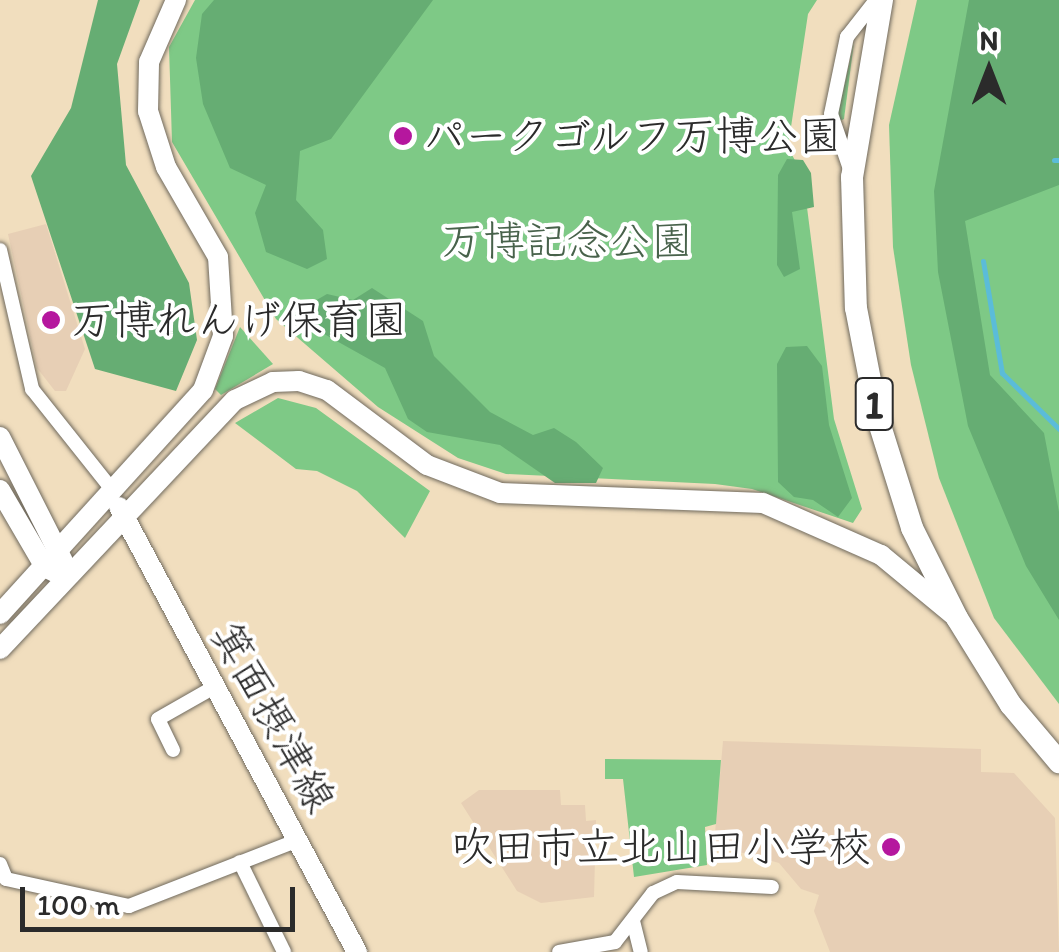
<!DOCTYPE html>
<html>
<head>
<meta charset="utf-8">
<style>
	body { margin:0 }
	#map { position:relative; width:1059px; height:952px; overflow:hidden; background:#f1debe; font-family:Itim,"Klee One",sans-serif }
	div>[style] { position:absolute }
	[style*='--x'] { left:calc(var(--x)*1px); top:calc(var(--y)*1px); width:calc(var(--w)*1px); rotate:calc(var(--a)*1deg) }
	.built>* { inset:0; background:#e7cfb5 }
	.green>* { inset:0; background:#7ec986 }
	.forest>* { inset:0; background:#66ad73 }
	.stream>* { height:5px; margin:-2.5px; padding:0 2.5px; transform-origin:2.5px; border-radius:2.5px; background:#5bbcd9 }
	.roads { filter:drop-shadow(0 0 2px #706a5e) drop-shadow(0 0 2px #706a5e) }
	.minor>* { height:14px; margin:-7px; padding:0 7px; transform-origin:7px; border-radius:7px; background:#fff }
	.secondary>* { height:20px; margin:-10px; padding:0 10px; transform-origin:10px; border-radius:10px; background:#fff }
	.primary>* { height:22px; margin:-11px; padding:0 11px; transform-origin:11px; border-radius:11px; background:#fff }
	.dots>* { width:28px; height:28px; translate:-50% -50%; box-sizing:border-box; border:5px solid #fff; border-radius:50% }
	span { translate:-50% -50%; white-space:nowrap; text-align:center; line-height:1.15; -webkit-text-stroke:8px #fff; paint-order:stroke }
	.shield-label span { padding:2px 8px; background:#fff; border:2px solid; border-radius:8px; -webkit-text-stroke-width:0 }
	.shield-label { font-size:40px; color:#2b2b2b; font-weight:700 }
	.poi-label { font-size:42px; color:#2b2b2b }
	.left { translate:0 -50%; text-align:left }
	.right { translate:-100% -50%; text-align:right }
	.park-label { font-size:42px; color:#48624b }
	.street-label { font-size:42px; color:#2b2b2b }
	.north { position:absolute; left:939px; top:20px; width:100px; height:100px; -webkit-text-stroke:8px #fff; paint-order:stroke; rotate:0deg; font-size:28px; font-weight:700; line-height:40px; text-align:center; color:#2b2b2b }
	.north::after { content:''; display:block; margin:auto; width:35px; height:45px; background:#2b2b2b; clip-path:polygon(50% 0,100% 100%,50% 72%,0 100%) }
	.scale { position:absolute; left:20px; top:887px; width:275px; height:45px; box-sizing:border-box; border:5px solid #2b2b2b; border-top:0; padding-left:12px; font-size:30px; line-height:35px; white-space:nowrap; color:#2b2b2b; -webkit-text-stroke:8px #fff; paint-order:stroke }
</style>
</head>
<body>
<div id="map">
	<div class="built">
		<div style="clip-path:polygon(46px 224px,85px 349px,66px 391px,55px 391px,37px 368px,8px 234px)"></div>
		<div style="clip-path:polygon(723px 741px,981px 749px,981px 772px,1014px 773px,1055px 818px,1059px 952px,830px 952px,814px 911px,819px 895px,801px 889px,779px 863px,714px 845px)"></div>
		<div style="clip-path:polygon(479px 790px,560px 790px,561px 805px,585px 805px,586px 821px,596px 820px,594px 897px,541px 903px,517px 891px,461px 803px)"></div>
	</div>
	<div class="green">
		<div style="clip-path:polygon(195px 0,817px 0,808px 14px,788px 147px,803px 176px,834px 419px,862px 509px,853px 523px,752px 489px,715px 484px,506px 474px,458px 458px,378px 407px,276px 319px,172px 142px,169px 47px)"></div>
		<div style="clip-path:polygon(917px 0,1059px 0,1059px 704px,994px 618px,939px 478px,911px 365px,893px 247px,889px 125px)"></div>
		<div style="clip-path:polygon(854px 42px,844px 119px,840px 121px,837px 118px)"></div>
		<div style="clip-path:polygon(240px 327px,273px 364px,221px 395px,215px 389px)"></div>
		<div style="clip-path:polygon(278px 398px,316px 408px,430px 491px,405px 538px,357px 491px,317px 471px,296px 469px,235px 423px)"></div>
		<div style="clip-path:polygon(605px 759px,721px 760px,716px 824px,705px 827px,707px 865px,634px 877px,623px 779px,605px 779px)"></div>
	</div>
	<div class="forest">
		<div style="clip-path:polygon(98px 0,140px 0,117px 64px,126px 165px,189px 283px,197px 340px,176px 391px,95px 369px,31px 176px,71px 108px)"></div>
		<div style="clip-path:polygon(214px 0,433px 0,331px 139px,300px 151px,296px 200px,323px 230px,327px 259px,307px 269px,266px 252px,255px 213px,266px 185px,230px 168px,203px 104px,196px 58px,202px 14px)"></div>
		<div style="clip-path:polygon(969px 0,1059px 0,1059px 185px,965px 221px,990px 375px,1044px 433px,1059px 512px,1059px 620px,1026px 566px,968px 426px,938px 272px,934px 191px)"></div>
		<div style="clip-path:polygon(787px 159px,803px 160px,811px 173px,814px 207px,792px 212px,800px 269px,784px 277px,777px 265px,778px 175px)"></div>
		<div style="clip-path:polygon(372px 288px,423px 321px,434px 356px,490px 412px,533px 435px,554px 428px,576px 442px,603px 468px,596px 483px,555px 483px,500px 445px,427px 432px,408px 419px,385px 368px,308px 325px,308px 305px,327px 294px,353px 300px)"></div>
		<div style="clip-path:polygon(807px 346px,822px 366px,829px 425px,852px 498px,838px 517px,813px 500px,794px 497px,778px 482px,777px 364px,786px 347px)"></div>
	</div>
	<div class="stream">
		<div style="--x:1054;--y:160;--w:5;--a:0"></div>
		<div style="--x:983;--y:261;--w:114;--a:80.4"></div>
		<div style="--x:1002;--y:373;--w:80;--a:44.5"></div>
	</div>
	<div class="roads">
		<div class="minor">
			<div style="--x:851;--y:172;--w:61;--a:-109"></div>
			<div style="--x:831;--y:114;--w:79;--a:-78.3"></div>
			<div style="--x:847;--y:37;--w:47;--a:-51.9"></div>
			<div style="--x:0;--y:250;--w:143;--a:77"></div>
			<div style="--x:32;--y:389;--w:130;--a:51.5"></div>
			<div style="--x:173;--y:750;--w:34;--a:-116"></div>
			<div style="--x:158;--y:719;--w:67;--a:-29.6"></div>
			<div style="--x:240;--y:862;--w:100;--a:63.9"></div>
			<div style="--x:0;--y:864;--w:16;--a:68"></div>
			<div style="--x:6;--y:879;--w:126;--a:12.4"></div>
			<div style="--x:129;--y:906;--w:181;--a:-21.3"></div>
			<div style="--x:633;--y:921;--w:32;--a:76"></div>
			<div style="--x:559;--y:952;--w:57;--a:-10.1"></div>
			<div style="--x:615;--y:942;--w:62;--a:-52.2"></div>
			<div style="--x:653;--y:893;--w:26;--a:-25"></div>
			<div style="--x:677;--y:882;--w:95;--a:3"></div>
		</div>
		<div class="secondary">
			<div style="--x:0;--y:437;--w:139;--a:63.1"></div>
			<div style="--x:0;--y:490;--w:89;--a:59.7"></div>
			<div style="--x:45;--y:567;--w:11;--a:27"></div>
			<div style="--x:119;--y:507;--w:505;--a:61.86"></div>
			<div style="--x:0;--y:614;--w:302;--a:-47.8"></div>
			<div style="--x:203;--y:390;--w:58;--a:-69.7"></div>
			<div style="--x:223;--y:336;--w:79;--a:-93.6"></div>
			<div style="--x:218;--y:257;--w:104;--a:-120"></div>
			<div style="--x:166;--y:167;--w:59;--a:-107.8"></div>
			<div style="--x:148;--y:111;--w:49;--a:-88.8"></div>
			<div style="--x:149;--y:62;--w:68;--a:-66.5"></div>
			<div style="--x:0;--y:649;--w:342;--a:-46.7"></div>
			<div style="--x:235;--y:400;--w:42;--a:-25.3"></div>
			<div style="--x:273;--y:382;--w:26;--a:-2"></div>
			<div style="--x:299;--y:381;--w:29;--a:18"></div>
			<div style="--x:327;--y:390;--w:125;--a:36.9"></div>
			<div style="--x:427;--y:465;--w:78;--a:21"></div>
			<div style="--x:500;--y:493;--w:263;--a:2.2"></div>
			<div style="--x:763;--y:503;--w:129;--a:23.8"></div>
			<div style="--x:881;--y:555;--w:97;--a:39.6"></div>
		</div>
		<div class="primary">
			<div style="--x:882;--y:0;--w:180;--a:99.6"></div>
			<div style="--x:852;--y:177;--w:131;--a:88.3"></div>
			<div style="--x:856;--y:308;--w:110;--a:79"></div>
			<div style="--x:877;--y:416;--w:117;--a:72.6"></div>
			<div style="--x:912;--y:528;--w:101;--a:63.4"></div>
			<div style="--x:957;--y:618;--w:102;--a:58.2"></div>
			<div style="--x:1011;--y:705;--w:75;--a:49.9"></div>
		</div>
	</div>
	<div class="dots">
		<div style="left:403px;top:136px;background:#b5179e"></div>
		<div style="left:51px;top:320px;background:#b5179e"></div>
		<div style="left:891px;top:847px;background:#b5179e"></div>
	</div>
	<div class="shield-label">
		<span style="left:874px;top:404px">1</span>
	</div>
	<div class="poi-label">
		<span class="left" style="left:423px;top:136px">パークゴルフ万博公園</span>
		<span class="left" style="left:71px;top:320px">万博れんげ保育園</span>
		<span class="right" style="left:871px;top:847px">吹田市立北山田小学校</span>
	</div>
	<div class="park-label">
		<span style="left:567px;top:241px">万博記念公園</span>
	</div>
	<div class="street-label">
		<span style="left:273px;top:717px;rotate:61deg">箕面摂津線</span>
	</div>
	<div class="north">N</div>
	<div class="scale">100 m</div>
</div>
</body>
</html>
